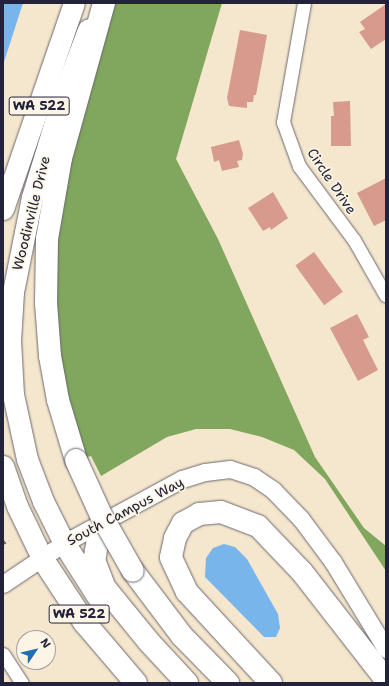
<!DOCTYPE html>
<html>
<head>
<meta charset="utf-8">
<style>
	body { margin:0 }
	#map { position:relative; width:389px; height:686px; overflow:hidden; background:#f5e7cd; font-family:"Shantell Sans",sans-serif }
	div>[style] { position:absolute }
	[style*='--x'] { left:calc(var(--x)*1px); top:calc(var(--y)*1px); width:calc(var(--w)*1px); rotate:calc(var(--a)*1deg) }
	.forest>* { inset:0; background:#80a75d }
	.water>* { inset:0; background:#78b5eb }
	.building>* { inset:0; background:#d69b8c; transform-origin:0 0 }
	.path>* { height:2.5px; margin-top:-1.25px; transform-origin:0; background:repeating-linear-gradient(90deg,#6c676e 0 3px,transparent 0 6px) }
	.roads { filter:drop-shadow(0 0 1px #6c676e) drop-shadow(0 0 1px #6c676e) }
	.minor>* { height:13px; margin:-6.5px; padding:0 6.5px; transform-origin:6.5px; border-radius:6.5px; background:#fff }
	.tertiary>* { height:17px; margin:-8.5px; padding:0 8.5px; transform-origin:8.5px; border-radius:8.5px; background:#fff }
	.primary>* { height:21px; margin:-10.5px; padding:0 10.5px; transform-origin:10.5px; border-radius:10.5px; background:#fff }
	.trunk>* { height:22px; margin:-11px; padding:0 11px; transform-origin:11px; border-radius:11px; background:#fff }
	.motorway>* { height:22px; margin:-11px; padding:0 11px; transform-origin:11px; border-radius:11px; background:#fff }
	.bridges { filter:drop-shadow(0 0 1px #6c676e) drop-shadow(0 0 1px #6c676e) }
	.motorway-bridge>* { height:22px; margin:-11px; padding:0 11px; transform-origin:11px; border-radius:11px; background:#fff }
	span { translate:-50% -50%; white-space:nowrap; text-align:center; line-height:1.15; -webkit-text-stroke:3.5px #fcf5e5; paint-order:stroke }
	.shield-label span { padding:1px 3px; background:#fcf5e5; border:1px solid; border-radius:3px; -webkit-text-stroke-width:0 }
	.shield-label { font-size:13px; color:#22223b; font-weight:700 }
	.street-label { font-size:14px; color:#22223b }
	.frame { position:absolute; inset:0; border:4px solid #22223b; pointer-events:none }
	.north { position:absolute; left:16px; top:630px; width:40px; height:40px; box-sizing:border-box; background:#fcf5e5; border:1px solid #a5a1a1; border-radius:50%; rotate:55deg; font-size:11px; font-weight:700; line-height:16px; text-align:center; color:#22223b }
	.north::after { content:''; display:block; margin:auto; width:14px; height:18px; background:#1f6fb2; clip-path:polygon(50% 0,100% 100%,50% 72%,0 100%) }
</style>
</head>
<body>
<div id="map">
	<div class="forest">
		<div style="clip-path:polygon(104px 3px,222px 3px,176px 159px,218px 239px,315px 457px,364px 528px,386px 546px,386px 571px,325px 479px,294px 450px,262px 437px,230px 429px,196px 429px,167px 437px,101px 476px,91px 456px,76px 460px,58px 400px,47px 239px)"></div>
	</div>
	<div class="water">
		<div style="clip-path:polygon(3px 3px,23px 3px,3px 65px)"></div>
		<div style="clip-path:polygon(224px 544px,235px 547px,247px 559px,278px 614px,280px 628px,276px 637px,264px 637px,205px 577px,206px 558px,213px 548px)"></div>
	</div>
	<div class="building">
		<div style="clip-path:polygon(386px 4px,386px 39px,371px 49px,359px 32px,365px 29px,360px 22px)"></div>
		<div style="clip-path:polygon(240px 30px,267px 35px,256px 95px,254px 95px,253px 102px,247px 102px,247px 108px,229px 106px,227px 98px)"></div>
		<div style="clip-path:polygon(350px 101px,351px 146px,331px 146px,331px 116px,334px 116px,333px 102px)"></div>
		<div style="clip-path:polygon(239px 140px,243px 154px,242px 160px,237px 161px,239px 167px,222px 171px,219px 160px,214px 162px,211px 147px)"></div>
		<div style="clip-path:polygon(386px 178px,386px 220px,374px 226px,357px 193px)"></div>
		<div style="clip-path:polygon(273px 192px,288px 218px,271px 230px,270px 227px,263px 231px,248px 208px)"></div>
		<div style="left:314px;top:252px;width:49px;height:23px;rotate:54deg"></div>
		<div style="clip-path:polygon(357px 314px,369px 337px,363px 340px,378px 370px,358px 381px,330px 328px)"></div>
	</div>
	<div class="path">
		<div style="--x:3;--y:543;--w:6;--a:-31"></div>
	</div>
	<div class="roads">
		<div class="minor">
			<div style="--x:304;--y:3;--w:121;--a:100"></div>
			<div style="--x:283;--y:122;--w:47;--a:70"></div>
			<div style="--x:299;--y:166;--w:92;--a:53.4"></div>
			<div style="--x:354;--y:240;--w:64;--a:60.3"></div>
			<div style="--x:3;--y:654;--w:35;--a:57"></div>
		</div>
		<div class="tertiary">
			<div style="--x:3;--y:584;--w:73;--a:-33.9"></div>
			<div style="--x:64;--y:543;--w:134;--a:-28.5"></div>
			<div style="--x:182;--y:479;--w:24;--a:-17"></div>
			<div style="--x:205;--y:472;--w:25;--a:-7"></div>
			<div style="--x:230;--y:469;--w:25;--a:18"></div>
			<div style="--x:254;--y:477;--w:23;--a:34"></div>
			<div style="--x:273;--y:490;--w:40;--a:46"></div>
			<div style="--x:301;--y:519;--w:54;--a:53.3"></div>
			<div style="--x:333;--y:562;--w:102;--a:58.7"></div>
		</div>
		<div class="primary">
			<div style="--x:3;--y:209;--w:218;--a:-71"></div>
			<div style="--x:3;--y:466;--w:42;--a:70.7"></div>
			<div style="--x:17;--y:506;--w:58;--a:64.3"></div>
			<div style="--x:64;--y:543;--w:47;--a:-116.6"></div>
			<div style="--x:43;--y:501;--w:45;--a:-110.9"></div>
			<div style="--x:27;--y:459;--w:66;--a:-102.2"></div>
			<div style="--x:13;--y:394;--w:53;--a:-93.2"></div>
			<div style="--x:10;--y:341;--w:49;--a:-86.5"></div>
			<div style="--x:13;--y:292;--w:97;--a:-78.7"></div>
			<div style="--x:32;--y:197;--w:106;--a:-72.9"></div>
			<div style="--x:63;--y:96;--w:71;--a:-69.3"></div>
		</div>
		<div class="trunk">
			<div style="--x:101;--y:522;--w:39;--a:100"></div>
			<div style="--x:94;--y:560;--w:30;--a:69"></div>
			<div style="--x:105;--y:588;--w:70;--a:50.8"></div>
			<div style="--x:149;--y:642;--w:56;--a:47.2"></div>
			<div style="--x:64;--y:543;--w:65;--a:57.5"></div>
			<div style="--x:42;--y:558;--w:77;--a:56.7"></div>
			<div style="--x:84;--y:622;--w:80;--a:49.6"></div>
		</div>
		<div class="motorway">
			<div style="--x:76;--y:460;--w:63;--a:-106.7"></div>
			<div style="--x:58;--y:400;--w:45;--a:-100.3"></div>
			<div style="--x:50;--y:356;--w:53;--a:-94.3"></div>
			<div style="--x:46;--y:303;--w:64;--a:-89.1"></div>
			<div style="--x:47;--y:239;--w:82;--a:-80.2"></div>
			<div style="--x:61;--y:158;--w:161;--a:-74.5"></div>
			<div style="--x:133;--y:571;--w:81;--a:53"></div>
			<div style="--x:182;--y:636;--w:66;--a:45.6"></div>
			<div style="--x:271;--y:683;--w:124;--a:-132.7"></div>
			<div style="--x:187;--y:592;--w:38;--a:-115"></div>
			<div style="--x:171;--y:557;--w:19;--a:-78"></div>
			<div style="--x:175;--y:538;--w:17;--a:-62"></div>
			<div style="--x:183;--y:523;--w:18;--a:-29"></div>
			<div style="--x:199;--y:514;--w:22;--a:-5"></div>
			<div style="--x:221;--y:512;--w:40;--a:21"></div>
			<div style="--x:258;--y:526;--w:64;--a:46.3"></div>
			<div style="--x:302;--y:572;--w:137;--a:52.1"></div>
		</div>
	</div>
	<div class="bridges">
		<div class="motorway-bridge">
			<div style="--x:76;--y:460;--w:60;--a:65.6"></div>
			<div style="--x:101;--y:515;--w:64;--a:60.3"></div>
		</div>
	</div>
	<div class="shield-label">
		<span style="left:39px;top:106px">WA 522</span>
		<span style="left:79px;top:614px">WA 522</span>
	</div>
	<div class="street-label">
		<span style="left:332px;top:181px;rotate:56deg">Circle Drive</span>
		<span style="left:31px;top:213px;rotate:-76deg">Woodinville Drive</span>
		<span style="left:125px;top:511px;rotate:-28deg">South Campus Way</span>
	</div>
	<div class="frame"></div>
	<div class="north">N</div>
</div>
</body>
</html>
